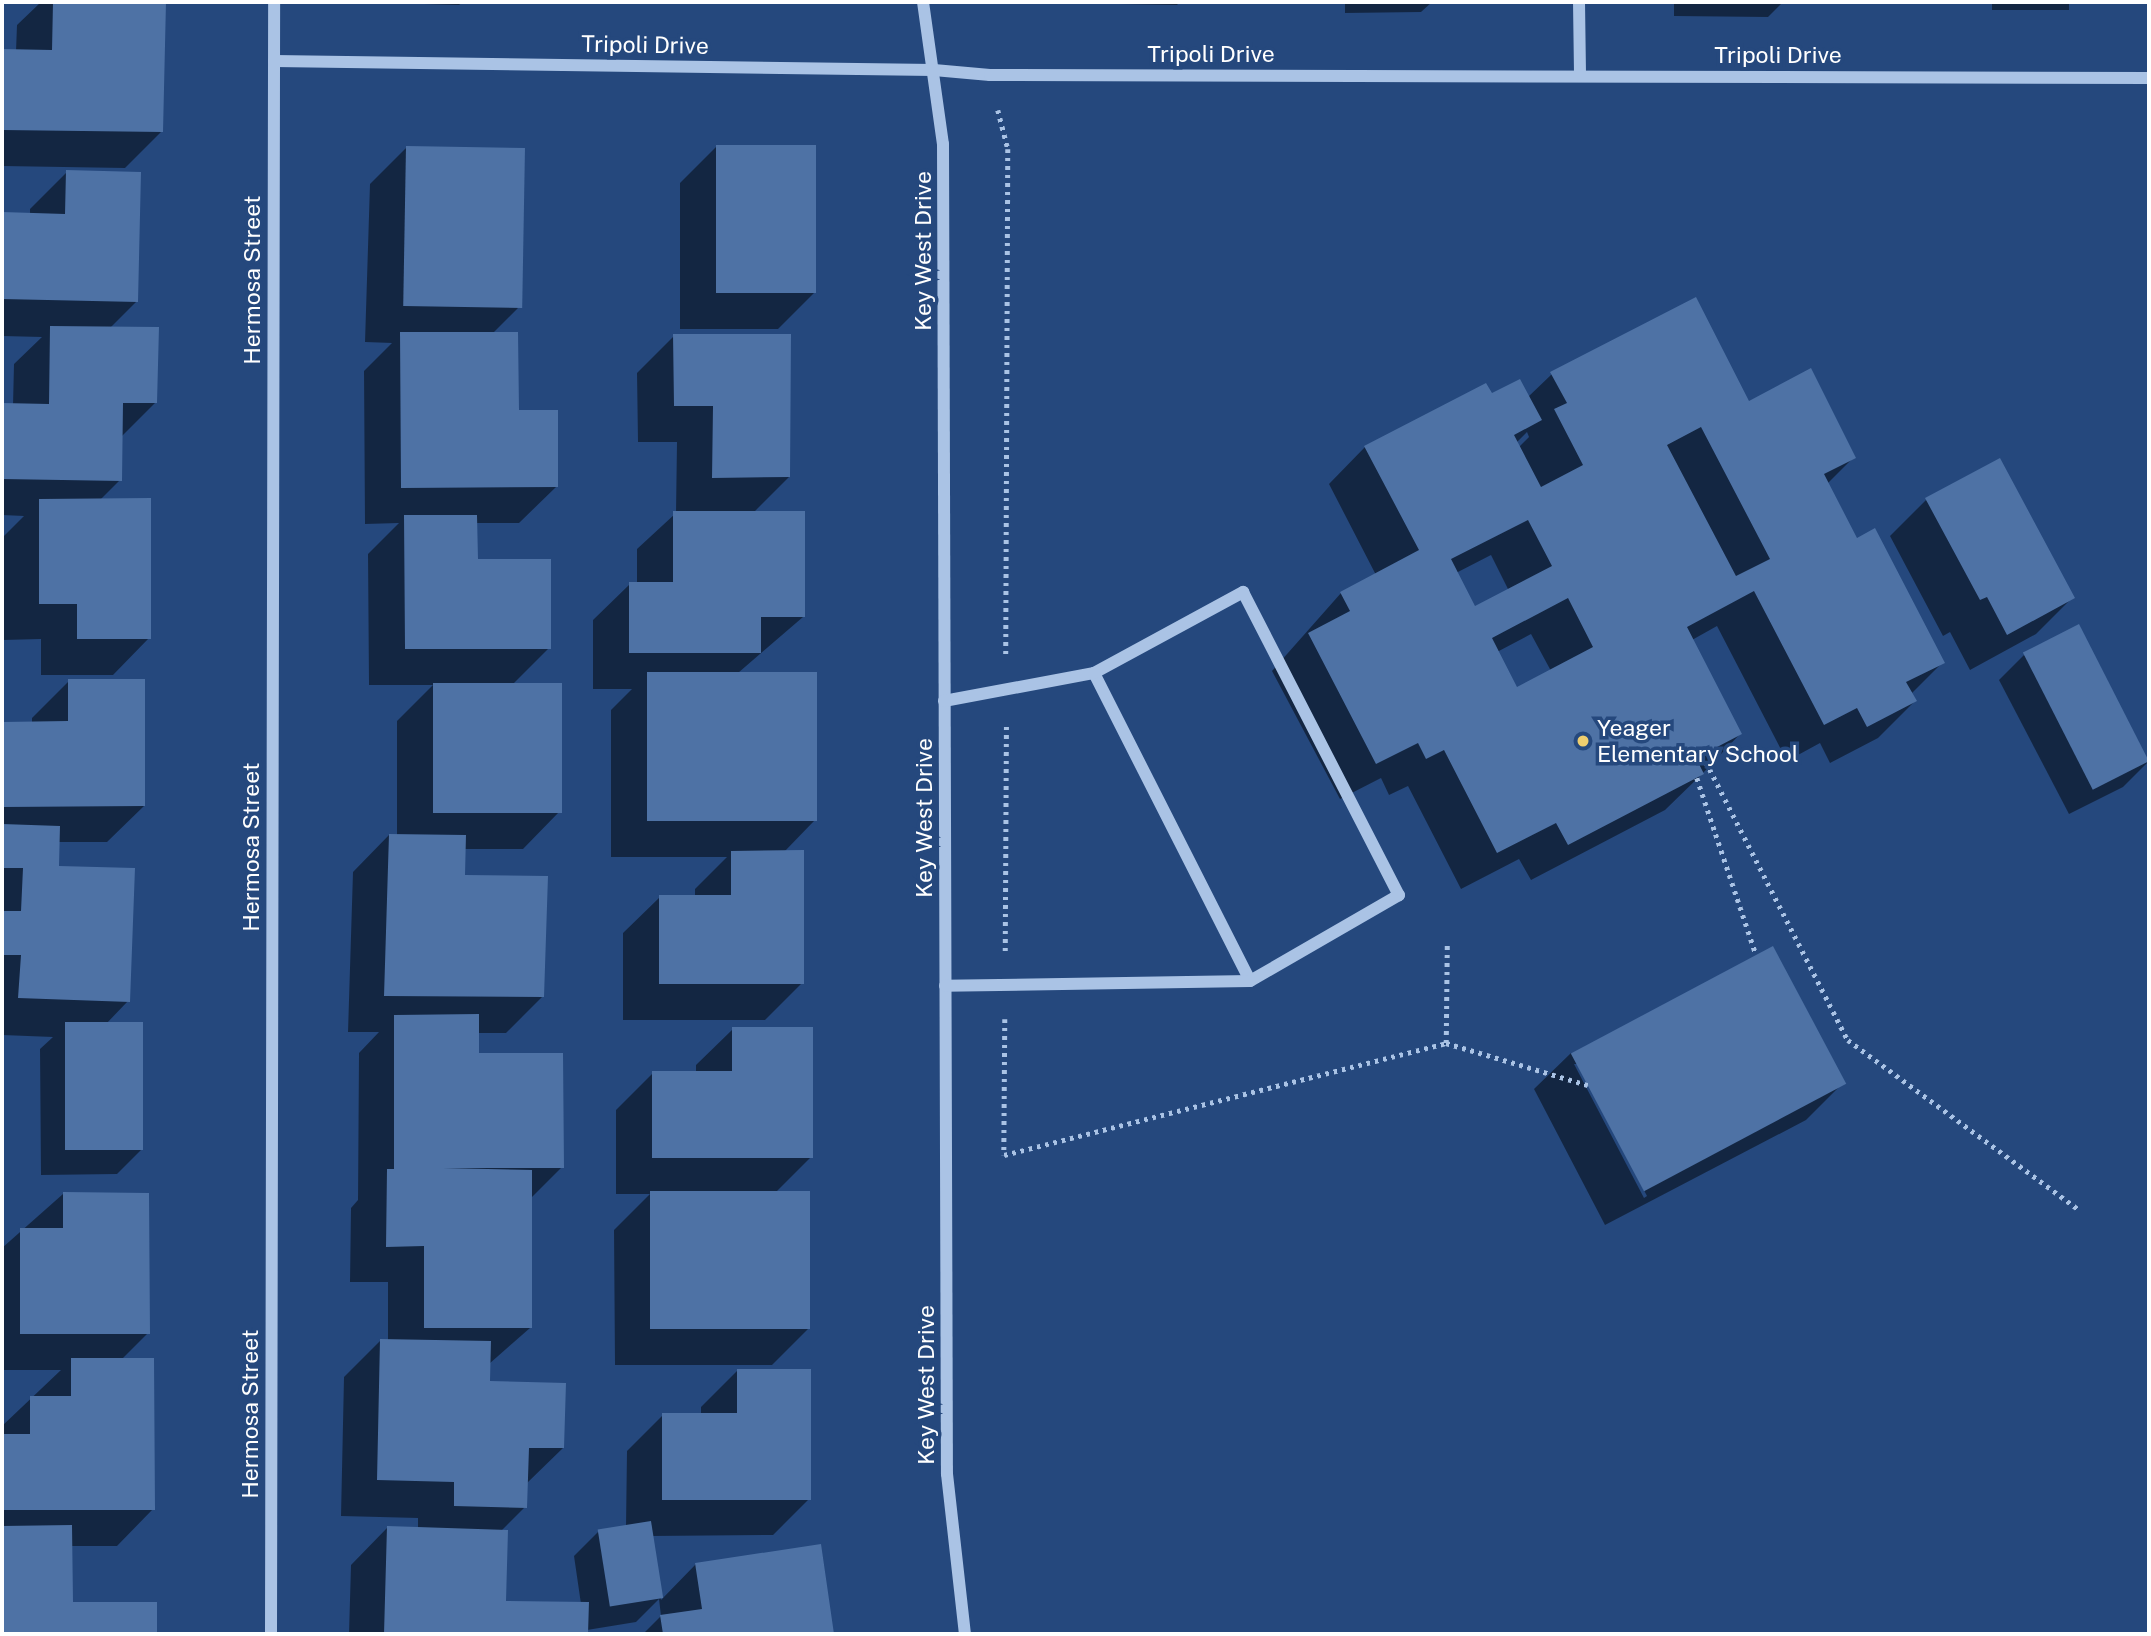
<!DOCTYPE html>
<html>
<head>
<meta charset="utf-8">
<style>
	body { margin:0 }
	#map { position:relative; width:2151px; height:1636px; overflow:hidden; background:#25487d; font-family:"Public Sans",sans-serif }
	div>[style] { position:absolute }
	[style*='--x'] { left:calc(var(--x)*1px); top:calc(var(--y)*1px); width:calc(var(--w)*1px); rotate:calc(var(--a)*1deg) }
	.shadow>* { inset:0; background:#0007; transform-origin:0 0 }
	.building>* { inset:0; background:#4e72a5; transform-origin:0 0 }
	.path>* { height:4.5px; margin-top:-2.25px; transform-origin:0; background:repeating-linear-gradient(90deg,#aac3e5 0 3.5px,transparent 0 8.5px) }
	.minor>* { height:12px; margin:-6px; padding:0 6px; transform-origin:6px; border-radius:6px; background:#aac3e5 }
	.dots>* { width:19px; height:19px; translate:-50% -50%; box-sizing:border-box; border:4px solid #25487d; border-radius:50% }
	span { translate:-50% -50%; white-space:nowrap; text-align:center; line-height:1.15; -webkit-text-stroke:7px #25487d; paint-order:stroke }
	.street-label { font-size:23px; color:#fff }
	.poi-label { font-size:23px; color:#fff }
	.left { translate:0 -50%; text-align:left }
	.frame { position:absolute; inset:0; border:4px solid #fff; pointer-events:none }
</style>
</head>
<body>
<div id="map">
	<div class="shadow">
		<div style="clip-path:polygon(41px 2px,164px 2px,162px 131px,125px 168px,2px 166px,2px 51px,16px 51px,17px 25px)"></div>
		<div style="clip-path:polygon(354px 2px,463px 2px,459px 5px)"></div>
		<div style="clip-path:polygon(596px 2px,780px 2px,596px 4px)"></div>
		<div style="clip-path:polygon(996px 2px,1180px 2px,1177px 5px)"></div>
		<div style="clip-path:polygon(1345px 2px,1432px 2px,1421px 12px,1345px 13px)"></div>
		<div style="clip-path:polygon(1674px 2px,1783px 2px,1768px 17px,1674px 16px)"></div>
		<div style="left:1992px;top:2px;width:77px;height:8px"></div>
		<div style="clip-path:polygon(716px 147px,814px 293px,778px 329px,680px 329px,680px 183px)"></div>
		<div style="clip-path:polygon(406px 148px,518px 308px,492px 334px,517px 412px,556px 487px,519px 523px,476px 523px,476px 561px,549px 648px,512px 685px,559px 812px,523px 849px,464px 849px,463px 876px,543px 996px,506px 1033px,477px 1033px,477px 1055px,562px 1167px,530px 1199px,530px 1328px,489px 1364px,488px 1383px,563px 1448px,526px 1484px,525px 1507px,501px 1531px,504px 1602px,581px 1604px,574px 1556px,599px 1531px,626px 1527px,627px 1451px,663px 1415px,701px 1415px,701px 1407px,737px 1371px,809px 1499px,773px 1535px,651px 1536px,661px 1600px,696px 1564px,819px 1546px,833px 1634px,643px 1634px,661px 1616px,659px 1599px,636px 1622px,587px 1630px,587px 1634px,349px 1634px,351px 1565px,387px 1528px,418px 1529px,418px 1518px,341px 1516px,344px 1377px,381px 1340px,388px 1341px,388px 1282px,350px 1282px,351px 1208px,358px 1200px,359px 1053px,379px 1032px,348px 1032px,353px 872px,389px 835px,397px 836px,397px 721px,433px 685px,369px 685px,368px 554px,399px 523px,365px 524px,364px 371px,392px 343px,365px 342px,370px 184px)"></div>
		<div style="clip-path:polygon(67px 172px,137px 301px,110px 328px,155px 403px,120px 438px,120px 480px,100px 500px,149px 638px,113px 675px,41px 675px,41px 639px,3px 640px,3px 537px,24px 516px,2px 515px,2px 405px,13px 405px,14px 364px,42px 337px,2px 336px,2px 214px,30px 215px,30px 209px)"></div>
		<div style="clip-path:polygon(674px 336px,789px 477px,753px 513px,803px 617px,738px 673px,815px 820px,784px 852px,802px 983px,765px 1020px,623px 1020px,623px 933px,660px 897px,695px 897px,695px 889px,727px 857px,611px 857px,611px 710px,632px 689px,593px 689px,593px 620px,630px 584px,637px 584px,637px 549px,676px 513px,677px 442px,638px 442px,637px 373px)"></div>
		<div style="clip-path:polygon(evenodd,1552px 374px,1749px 403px,1854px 457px,1827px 484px,1857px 540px,1943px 662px,1911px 694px,1915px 701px,1878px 738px,1830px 763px,1820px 743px,1787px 761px,1717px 626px,1692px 640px,1740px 734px,1702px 774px,1665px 810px,1531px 880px,1519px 859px,1461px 889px,1408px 786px,1389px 795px,1381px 778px,1340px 799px,1272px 671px,1341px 593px,1376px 575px,1329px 484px,1365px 447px,1491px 395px,1528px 397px,1552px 374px,1527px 432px,1529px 437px,1518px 448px,1516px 443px,1527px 432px,1552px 374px,1491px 555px,1509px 591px,1474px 609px,1456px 573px,1491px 555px,1552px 374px,1531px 634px,1551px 671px,1516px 689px,1497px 652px,1531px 634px)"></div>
		<div style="clip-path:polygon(1926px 500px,2073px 597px,2036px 634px,1970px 670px,1950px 632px,1943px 636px,1890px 536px)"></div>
		<div style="clip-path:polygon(2024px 655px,2148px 762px,2123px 787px,2069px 814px,1999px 680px)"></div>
		<div style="clip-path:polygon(69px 681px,144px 806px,107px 842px,58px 842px,57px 868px,128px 1001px,106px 1024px,142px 1149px,117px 1174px,41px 1175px,40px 1049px,53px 1037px,2px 1035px,2px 723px,32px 723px,32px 718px)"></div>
		<div style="clip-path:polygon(733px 1029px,811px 1157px,775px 1193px,809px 1328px,772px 1365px,615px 1365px,614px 1230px,650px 1194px,616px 1194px,616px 1110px,653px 1073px,696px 1073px,696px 1065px)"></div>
		<div style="clip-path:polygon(evenodd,1571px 1053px,1842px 1084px,1806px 1120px,1605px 1225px,1534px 1089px,1571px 1053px,1574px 1064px,1578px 1064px,1647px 1196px,1644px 1198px,1574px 1064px)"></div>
		<div style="clip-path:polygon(63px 1194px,148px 1333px,121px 1360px,153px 1509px,117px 1546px,71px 1546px,71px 1604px,155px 1604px,155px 1634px,2px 1634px,2px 1426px,61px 1370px,2px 1370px,2px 1248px)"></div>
	</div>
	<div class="building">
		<div style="clip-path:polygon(53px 2px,166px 2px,163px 132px,2px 130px,2px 49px,52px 50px)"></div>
		<div style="left:716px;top:145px;width:100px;height:148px"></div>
		<div style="left:406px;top:146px;width:119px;height:160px;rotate:1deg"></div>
		<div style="clip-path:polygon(66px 170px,141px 172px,138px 302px,2px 299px,2px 212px,65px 214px)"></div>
		<div style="clip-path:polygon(evenodd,1696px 297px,1749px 401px,1811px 368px,1856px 458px,1824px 474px,1857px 538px,1875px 528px,1945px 663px,1906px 682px,1917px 701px,1867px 727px,1857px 708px,1824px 725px,1754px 591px,1687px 627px,1742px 734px,1696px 758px,1704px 774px,1568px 845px,1556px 823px,1497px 853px,1444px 750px,1426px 759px,1418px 743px,1376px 764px,1308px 633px,1350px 611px,1340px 592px,1419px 550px,1364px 446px,1486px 383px,1492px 393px,1520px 379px,1542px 420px,1514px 435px,1541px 487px,1583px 465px,1554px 409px,1567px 403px,1550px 372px,1696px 297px,1701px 427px,1770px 559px,1736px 576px,1667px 445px,1701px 427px,1696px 297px,1528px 520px,1552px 566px,1475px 606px,1451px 559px,1528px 520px,1696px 297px,1568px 598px,1593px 647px,1517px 687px,1492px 638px,1568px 598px)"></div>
		<div style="clip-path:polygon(50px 326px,159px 327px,157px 403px,123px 403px,122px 481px,2px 479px,2px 403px,49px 404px)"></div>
		<div style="clip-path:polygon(400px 332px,518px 332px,519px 410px,558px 410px,558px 487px,401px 488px)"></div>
		<div style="clip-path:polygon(673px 334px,791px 334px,790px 477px,712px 478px,713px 406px,674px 406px)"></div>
		<div style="clip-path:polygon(2000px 458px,2075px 598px,2007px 635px,1987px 597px,1980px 600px,1925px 498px)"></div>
		<div style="clip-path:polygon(151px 498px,151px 639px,77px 639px,77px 604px,39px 604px,39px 499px)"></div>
		<div style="clip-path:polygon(673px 511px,805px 511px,805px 617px,761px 617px,761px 653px,629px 653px,629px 582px,673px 582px)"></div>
		<div style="clip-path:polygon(404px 515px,477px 515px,478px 559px,551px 559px,551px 649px,405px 649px)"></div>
		<div style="left:2079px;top:624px;width:154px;height:63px;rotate:63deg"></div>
		<div style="left:647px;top:672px;width:170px;height:149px"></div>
		<div style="clip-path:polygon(68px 679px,145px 679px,145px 806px,2px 807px,2px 722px,68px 721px)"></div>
		<div style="left:433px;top:683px;width:129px;height:130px"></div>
		<div style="clip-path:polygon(2px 824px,60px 826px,59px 866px,135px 868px,130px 1002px,18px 998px,21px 955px,2px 955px,2px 911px,21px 911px,23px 868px,2px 868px)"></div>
		<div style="clip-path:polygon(389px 834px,466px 835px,465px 875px,548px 876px,544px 997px,384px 996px)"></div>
		<div style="clip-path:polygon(804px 850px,804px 984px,659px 984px,659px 895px,731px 895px,731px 851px)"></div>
		<div style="left:1773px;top:946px;width:156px;height:229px;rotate:62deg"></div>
		<div style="clip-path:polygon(479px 1014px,479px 1053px,563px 1053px,564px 1168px,443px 1168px,532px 1170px,532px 1328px,424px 1328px,424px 1246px,386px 1247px,387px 1169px,394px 1169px,394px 1015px)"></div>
		<div style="left:65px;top:1022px;width:78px;height:128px"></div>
		<div style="clip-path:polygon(732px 1027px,813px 1027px,813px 1158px,652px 1158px,652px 1071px,732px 1071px)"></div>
		<div style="left:650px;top:1191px;width:160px;height:138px"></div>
		<div style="clip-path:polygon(63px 1192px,149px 1193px,150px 1334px,20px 1334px,20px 1228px,63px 1228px)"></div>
		<div style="clip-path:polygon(380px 1339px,491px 1341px,490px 1381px,566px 1383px,564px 1448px,529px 1448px,527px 1508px,454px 1506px,454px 1482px,377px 1480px)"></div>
		<div style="clip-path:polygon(71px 1358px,154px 1358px,155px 1510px,2px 1510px,2px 1434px,30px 1434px,30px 1396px,71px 1396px)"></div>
		<div style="clip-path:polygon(737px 1369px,811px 1369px,811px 1500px,662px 1500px,662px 1413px,737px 1413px)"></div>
		<div style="left:651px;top:1521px;width:78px;height:54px;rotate:81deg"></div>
		<div style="clip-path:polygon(72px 1525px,73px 1602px,157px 1602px,157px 1634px,2px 1634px,2px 1526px)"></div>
		<div style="clip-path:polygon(387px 1526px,508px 1530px,506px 1601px,589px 1602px,588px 1634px,384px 1634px)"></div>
		<div style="clip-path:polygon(821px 1544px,834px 1634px,663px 1634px,660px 1615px,702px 1609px,695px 1563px)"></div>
	</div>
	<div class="path">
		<div style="--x:998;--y:110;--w:40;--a:75.6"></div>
		<div style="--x:1008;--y:149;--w:508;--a:90.23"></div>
		<div style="--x:1702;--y:754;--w:321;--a:63"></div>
		<div style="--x:1848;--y:1040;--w:285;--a:36.3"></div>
		<div style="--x:1697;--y:778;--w:186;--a:71.5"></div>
		<div style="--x:1005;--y:951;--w:226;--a:-89.7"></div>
		<div style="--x:1005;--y:1019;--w:136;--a:90.4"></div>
		<div style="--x:1004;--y:1155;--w:456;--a:-14.2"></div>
		<div style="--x:1446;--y:1043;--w:148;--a:16.5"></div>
		<div style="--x:1446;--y:1043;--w:101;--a:-89.4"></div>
	</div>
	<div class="minor">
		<div style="--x:923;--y:2;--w:143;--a:82"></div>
		<div style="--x:943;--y:144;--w:1330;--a:89.83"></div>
		<div style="--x:947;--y:1474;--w:161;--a:83.6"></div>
		<div style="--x:1579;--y:2;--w:74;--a:89.2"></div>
		<div style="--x:274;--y:61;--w:660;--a:0.78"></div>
		<div style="--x:934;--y:70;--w:56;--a:5.1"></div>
		<div style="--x:990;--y:75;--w:1159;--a:0.15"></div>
		<div style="--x:1094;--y:673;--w:345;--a:63.1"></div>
		<div style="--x:944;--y:701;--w:153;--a:-10.6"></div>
		<div style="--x:1094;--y:673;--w:170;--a:-28.5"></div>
		<div style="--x:1243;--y:592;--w:341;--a:62.8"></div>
		<div style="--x:1399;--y:895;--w:172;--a:150"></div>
		<div style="--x:1250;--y:981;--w:305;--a:179.1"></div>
		<div style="--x:271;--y:1634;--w:1632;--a:-89.89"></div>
	</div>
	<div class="dots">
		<div style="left:1583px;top:741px;background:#eece6f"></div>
	</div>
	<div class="street-label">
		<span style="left:645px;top:45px;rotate:1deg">Tripoli Drive</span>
		<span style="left:1211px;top:54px">Tripoli Drive</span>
		<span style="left:1778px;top:55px">Tripoli Drive</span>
		<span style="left:923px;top:251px;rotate:-90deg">Key West Drive</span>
		<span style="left:252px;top:280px;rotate:-90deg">Hermosa Street</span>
		<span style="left:924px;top:818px;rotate:-90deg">Key West Drive</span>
		<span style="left:251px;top:847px;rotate:-90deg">Hermosa Street</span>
		<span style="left:926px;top:1385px;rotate:-90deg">Key West Drive</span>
		<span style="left:250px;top:1414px;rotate:-90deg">Hermosa Street</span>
	</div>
	<div class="poi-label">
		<span class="left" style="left:1597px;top:741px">Yeager<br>Elementary School</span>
	</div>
	<div class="frame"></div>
</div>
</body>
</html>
